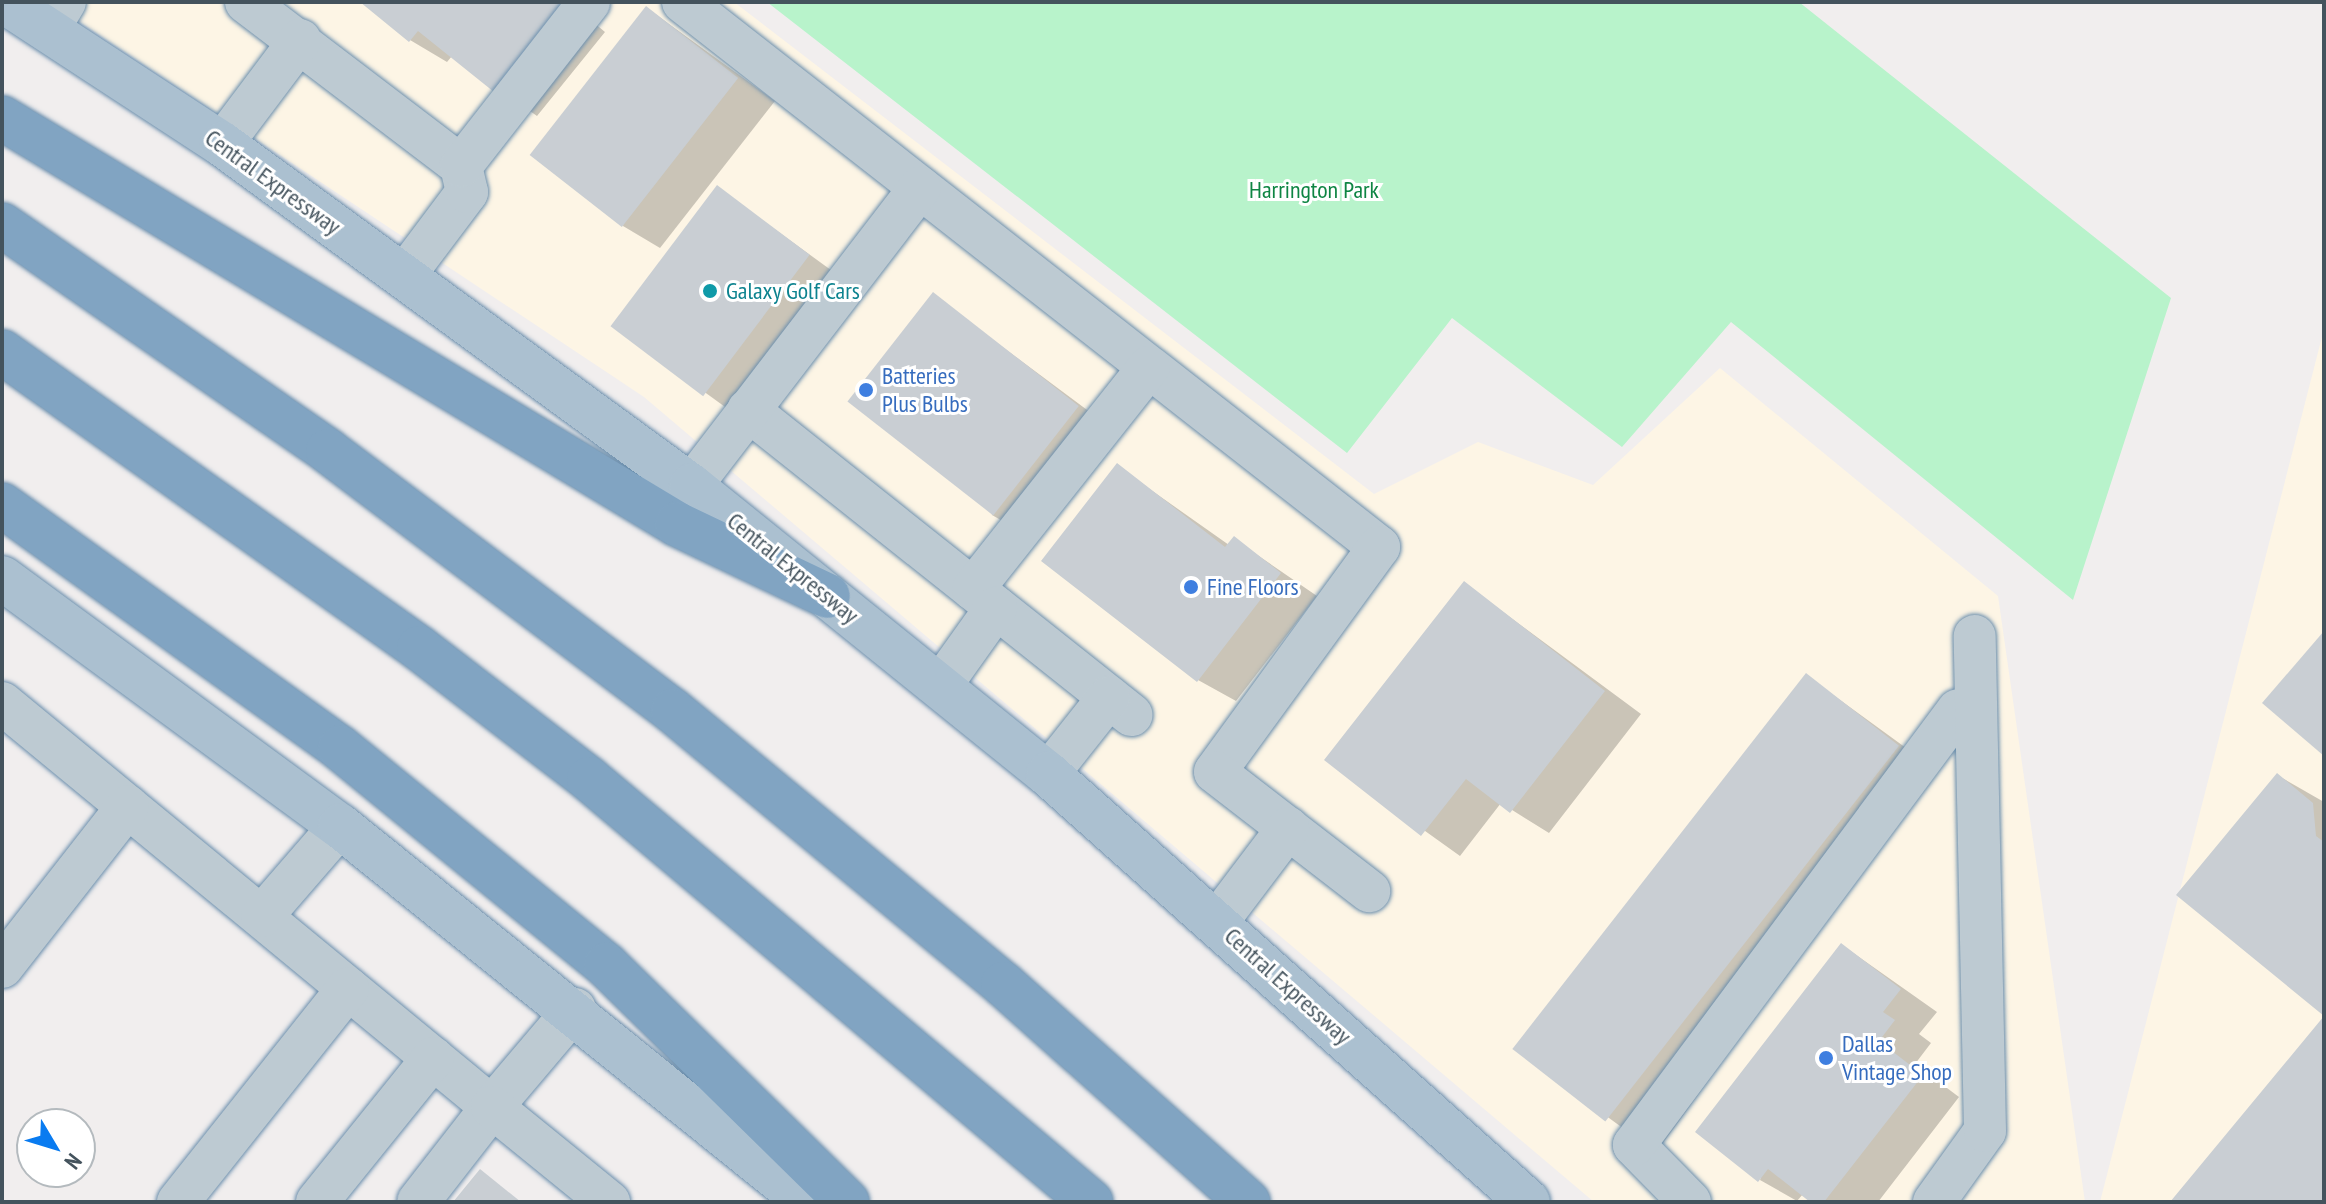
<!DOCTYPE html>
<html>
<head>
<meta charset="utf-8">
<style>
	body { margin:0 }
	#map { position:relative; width:2326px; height:1204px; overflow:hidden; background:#f1eeee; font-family:"PT Sans Narrow",sans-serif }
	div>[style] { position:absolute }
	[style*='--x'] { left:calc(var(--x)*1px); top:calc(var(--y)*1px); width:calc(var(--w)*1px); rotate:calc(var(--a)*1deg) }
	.commercial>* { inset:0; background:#fdf5e5 }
	.green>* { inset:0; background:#b8f3cb }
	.shadow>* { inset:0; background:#0003; transform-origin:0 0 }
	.building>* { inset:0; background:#c9ced3; transform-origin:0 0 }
	.roads { filter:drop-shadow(0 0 2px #6c8fad) drop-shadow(0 0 2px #6c8fad) }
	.minor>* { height:42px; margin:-21px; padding:0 21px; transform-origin:21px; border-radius:21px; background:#bdcad2 }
	.major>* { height:44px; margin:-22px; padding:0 22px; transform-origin:22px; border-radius:22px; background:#abc0d0 }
	.highway>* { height:44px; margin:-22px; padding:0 22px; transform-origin:22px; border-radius:22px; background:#81a4c2 }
	.dots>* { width:22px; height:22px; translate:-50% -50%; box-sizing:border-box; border:4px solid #fff; border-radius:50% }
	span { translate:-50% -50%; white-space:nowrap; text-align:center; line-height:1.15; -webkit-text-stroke:6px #fff; paint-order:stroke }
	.street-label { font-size:24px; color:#44535d }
	.park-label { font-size:24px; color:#0e8543 }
	.culture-label { font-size:24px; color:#0d838f }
	.left { translate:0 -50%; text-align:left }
	.shop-label { font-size:24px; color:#366cbe }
	.frame { position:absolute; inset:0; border:4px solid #44535d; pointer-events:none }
	.north { position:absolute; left:16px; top:1108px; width:80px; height:80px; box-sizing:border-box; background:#fff; border:2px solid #b4babe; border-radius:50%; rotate:128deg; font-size:22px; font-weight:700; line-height:32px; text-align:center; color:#44535d }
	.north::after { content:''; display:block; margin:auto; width:28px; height:36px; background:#097bf0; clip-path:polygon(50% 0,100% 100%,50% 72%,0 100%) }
</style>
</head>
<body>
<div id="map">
	<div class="commercial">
		<div style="clip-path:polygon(50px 2px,734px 2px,1374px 494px,1478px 442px,1593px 485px,1720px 368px,1998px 596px,2085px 1202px,1594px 1202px,644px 397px)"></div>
		<div style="clip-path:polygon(2324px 329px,2324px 1202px,2100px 1202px)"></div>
	</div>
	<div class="green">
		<div style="clip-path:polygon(767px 2px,1799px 2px,2171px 298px,2073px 600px,1731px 322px,1622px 447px,1452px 318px,1347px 453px)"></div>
	</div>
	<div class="shadow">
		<div style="clip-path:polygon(363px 2px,569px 2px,605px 32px,537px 116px,452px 56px,447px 62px,410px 40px)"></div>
		<div style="clip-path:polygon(647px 8px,775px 101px,660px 248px,623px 226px)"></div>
		<div style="left:718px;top:188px;width:146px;height:173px;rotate:36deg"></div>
		<div style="clip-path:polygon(933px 295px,1114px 430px,1030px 537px,992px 515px)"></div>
		<div style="clip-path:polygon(1117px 466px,1229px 545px,1234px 539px,1317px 596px,1236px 701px,1198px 680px)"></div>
		<div style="clip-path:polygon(1464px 583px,1641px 714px,1549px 833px,1501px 803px,1460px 856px,1326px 760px)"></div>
		<div style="left:1807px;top:676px;width:158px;height:474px;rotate:36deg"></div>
		<div style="clip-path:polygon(2277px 775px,2324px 802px,2324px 1014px)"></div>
		<div style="clip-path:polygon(1842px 945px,1937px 1012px,1919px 1034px,1931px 1043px,1915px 1064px,1959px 1097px,1878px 1202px,1814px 1202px,1803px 1194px,1797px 1201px,1760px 1180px)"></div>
	</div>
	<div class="building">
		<div style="clip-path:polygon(360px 2px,561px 2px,569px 9px,499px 96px,418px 31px,409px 42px)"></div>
		<div style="left:646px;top:6px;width:117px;height:189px;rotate:38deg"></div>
		<div style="left:717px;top:185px;width:116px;height:177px;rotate:37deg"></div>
		<div style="left:933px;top:292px;width:185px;height:139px;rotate:38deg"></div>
		<div style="clip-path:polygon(1117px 463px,1225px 547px,1234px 536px,1281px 573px,1197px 682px,1041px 561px)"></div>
		<div style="clip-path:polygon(1464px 581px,1605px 691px,1510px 813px,1466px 779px,1421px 836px,1324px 760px)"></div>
		<div style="clip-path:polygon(2324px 631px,2324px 756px,2262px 703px)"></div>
		<div style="left:1806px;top:673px;width:118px;height:477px;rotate:38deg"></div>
		<div style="clip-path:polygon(2277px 773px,2313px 803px,2316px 836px,2324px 842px,2324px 1202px,2170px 1202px,2324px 1016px,2176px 895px)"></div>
		<div style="clip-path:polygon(1841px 943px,1901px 989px,1883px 1012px,1895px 1020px,1879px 1041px,1923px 1075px,1824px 1202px,1810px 1202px,1768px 1169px,1758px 1182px,1695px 1132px)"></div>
		<div style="clip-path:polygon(480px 1169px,521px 1202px,453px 1202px)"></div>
	</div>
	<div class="roads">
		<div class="minor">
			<div style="--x:246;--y:2;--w:270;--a:37.3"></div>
			<div style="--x:683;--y:2;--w:884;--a:38.06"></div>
			<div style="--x:1379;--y:547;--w:278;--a:126.1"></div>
			<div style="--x:1215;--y:772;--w:195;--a:37.7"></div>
			<div style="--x:48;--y:30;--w:33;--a:-59"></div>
			<div style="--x:222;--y:144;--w:130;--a:-53.1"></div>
			<div style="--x:404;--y:276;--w:105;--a:-53.1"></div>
			<div style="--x:467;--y:192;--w:27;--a:-103"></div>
			<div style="--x:461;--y:166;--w:208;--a:-52"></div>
			<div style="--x:748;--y:410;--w:490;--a:38.5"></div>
			<div style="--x:691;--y:486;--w:376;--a:-52.5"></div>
			<div style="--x:973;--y:589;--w:283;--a:-51.6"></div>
			<div style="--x:941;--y:685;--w:95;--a:-54.5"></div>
			<div style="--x:2;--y:703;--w:635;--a:39.51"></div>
			<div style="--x:492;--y:1107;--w:120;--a:127.9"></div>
			<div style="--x:1048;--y:774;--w:98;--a:-51.6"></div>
			<div style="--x:262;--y:916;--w:119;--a:-49.1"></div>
			<div style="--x:1217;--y:922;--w:118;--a:-52.9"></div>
			<div style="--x:2;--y:967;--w:204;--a:-52"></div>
			<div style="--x:575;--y:1009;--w:128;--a:130.3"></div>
			<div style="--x:492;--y:1107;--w:151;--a:39.1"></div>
			<div style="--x:178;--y:1202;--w:273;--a:-51.5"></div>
			<div style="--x:317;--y:1202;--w:185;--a:-51.1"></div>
			<div style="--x:1690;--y:1202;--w:80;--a:-134.5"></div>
			<div style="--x:1634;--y:1145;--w:542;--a:-53.32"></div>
			<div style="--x:1934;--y:1202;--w:87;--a:-54.3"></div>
			<div style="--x:1985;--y:1131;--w:495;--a:-91.2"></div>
		</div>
		<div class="major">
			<div style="--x:5;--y:2;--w:259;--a:33.2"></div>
			<div style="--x:222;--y:144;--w:580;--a:36.1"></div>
			<div style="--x:691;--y:486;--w:459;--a:38.9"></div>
			<div style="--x:1048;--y:774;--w:643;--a:41.72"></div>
			<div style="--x:2;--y:578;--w:419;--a:36.3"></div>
			<div style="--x:340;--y:826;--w:600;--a:38.84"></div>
		</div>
		<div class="highway">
			<div style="--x:2;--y:118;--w:788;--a:31.03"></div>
			<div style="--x:677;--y:524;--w:167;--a:25.5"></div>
			<div style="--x:2;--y:225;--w:397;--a:34.7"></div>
			<div style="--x:328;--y:451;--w:432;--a:37"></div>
			<div style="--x:673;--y:711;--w:428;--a:39.6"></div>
			<div style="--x:1003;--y:984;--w:328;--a:41.7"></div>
			<div style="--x:2;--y:352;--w:511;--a:35.37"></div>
			<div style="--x:419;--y:648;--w:215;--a:37.6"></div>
			<div style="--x:589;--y:779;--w:656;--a:40.12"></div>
			<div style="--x:2;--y:505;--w:416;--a:35.7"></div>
			<div style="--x:340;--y:748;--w:343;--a:39.2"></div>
			<div style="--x:606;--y:965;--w:338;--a:44.5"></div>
		</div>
	</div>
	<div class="dots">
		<div style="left:710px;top:291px;background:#0f9aa8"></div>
		<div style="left:866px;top:390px;background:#3f7fe0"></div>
		<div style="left:1191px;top:587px;background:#3f7fe0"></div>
		<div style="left:1826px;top:1058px;background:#3f7fe0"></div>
	</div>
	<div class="street-label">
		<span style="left:273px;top:182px;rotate:36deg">Central Expressway</span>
		<span style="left:793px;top:568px;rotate:39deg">Central Expressway</span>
		<span style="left:1288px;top:986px;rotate:42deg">Central Expressway</span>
	</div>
	<div class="park-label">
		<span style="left:1314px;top:190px">Harrington Park</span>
	</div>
	<div class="culture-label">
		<span class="left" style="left:726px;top:291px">Galaxy Golf Cars</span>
	</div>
	<div class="shop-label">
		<span class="left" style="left:882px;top:390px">Batteries<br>Plus Bulbs</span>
		<span class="left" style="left:1207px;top:587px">Fine Floors</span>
		<span class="left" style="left:1842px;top:1058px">Dallas<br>Vintage Shop</span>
	</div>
	<div class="frame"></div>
	<div class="north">N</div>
</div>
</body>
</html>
